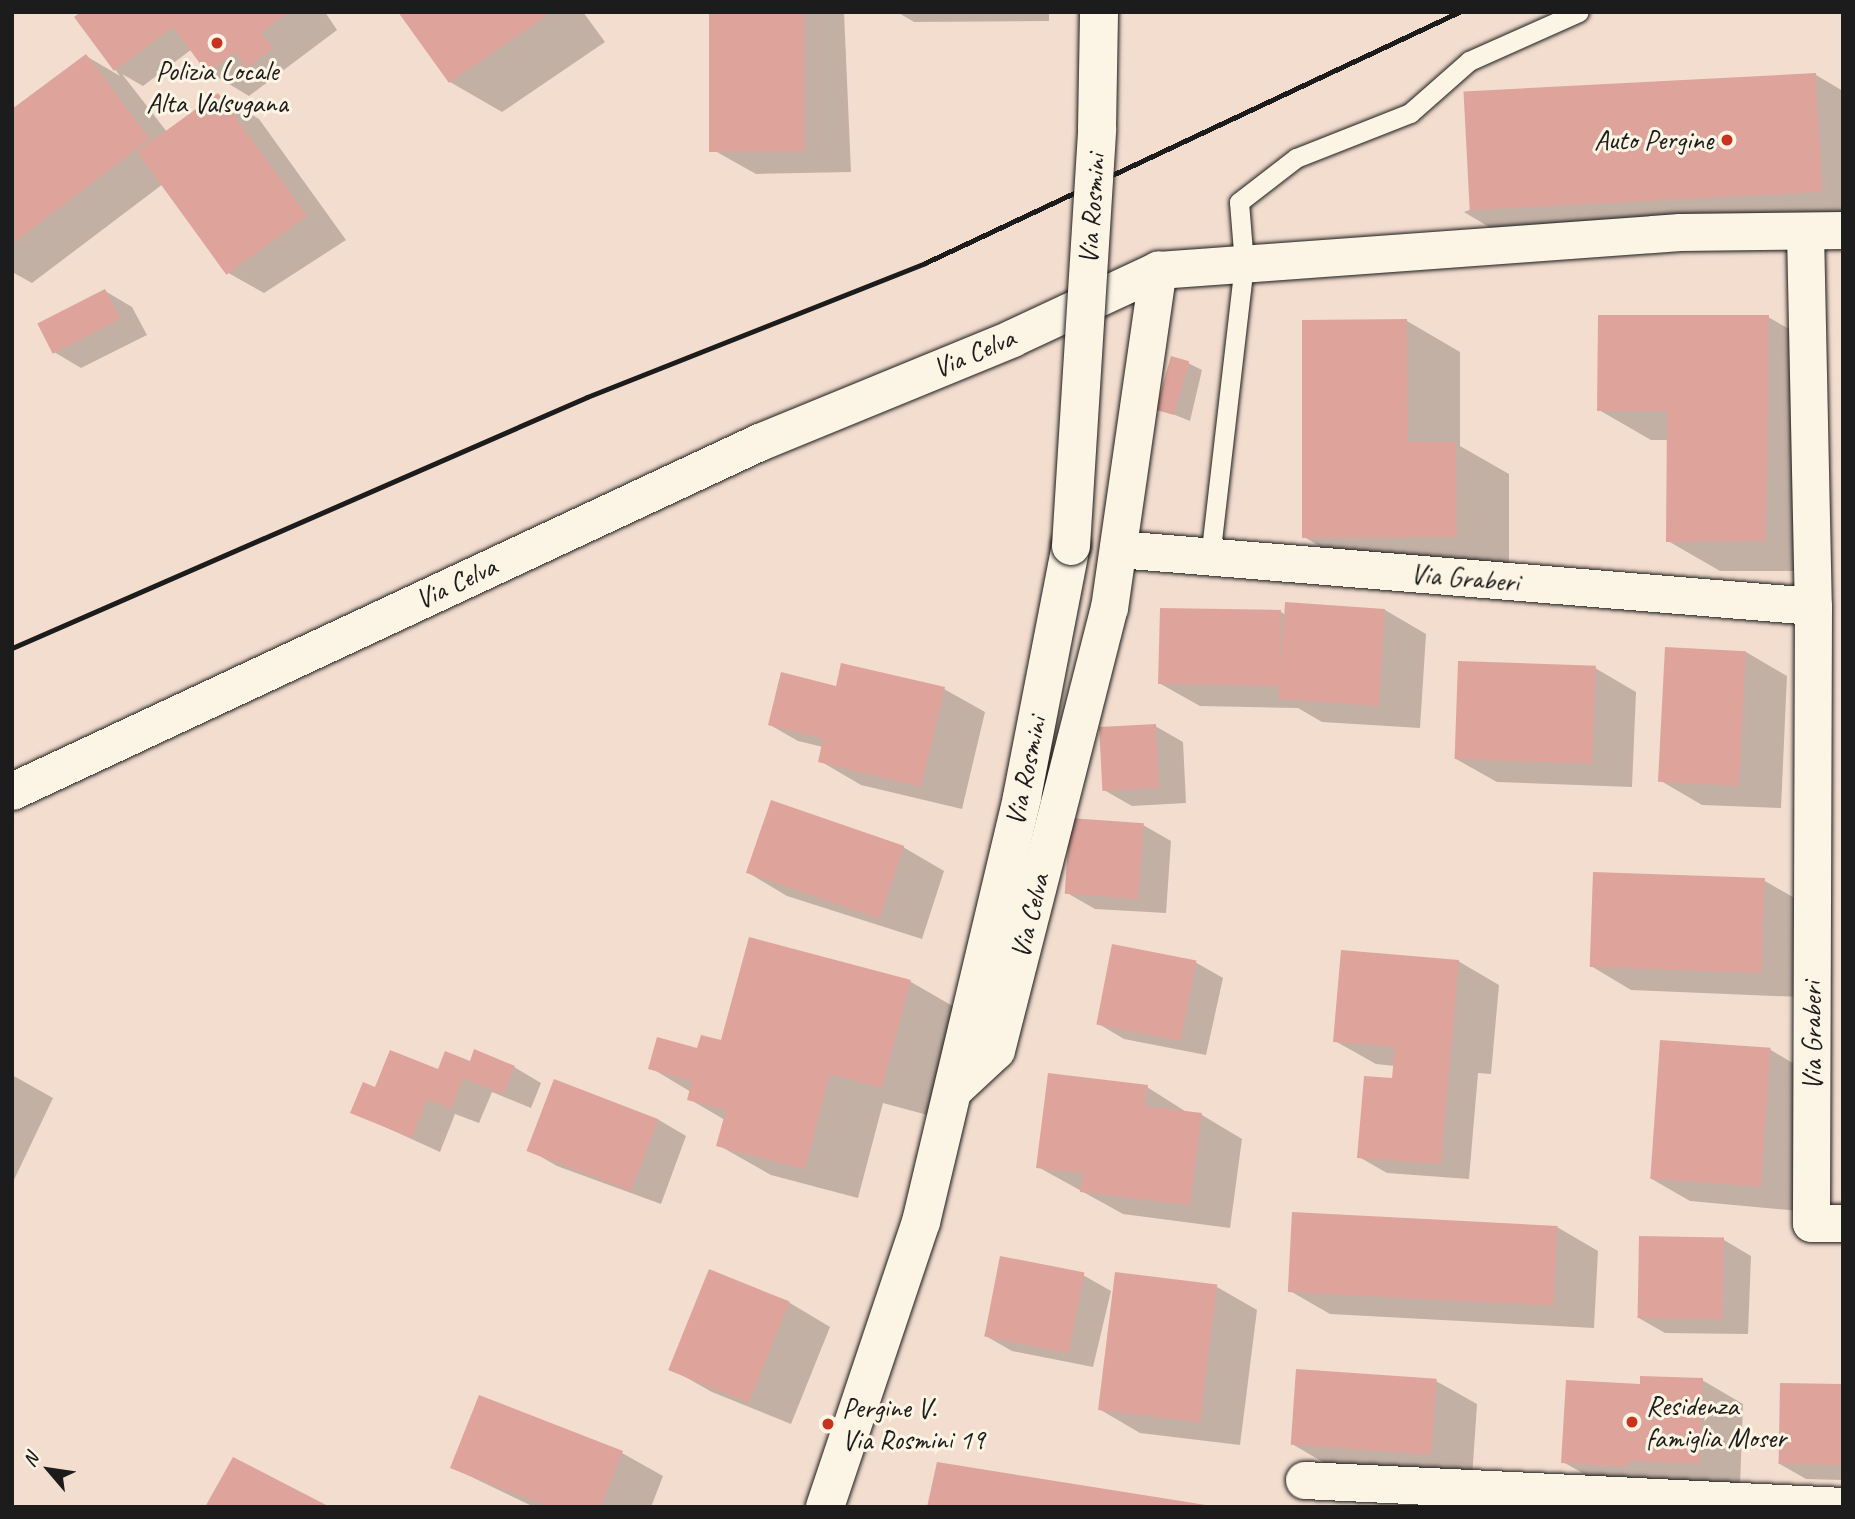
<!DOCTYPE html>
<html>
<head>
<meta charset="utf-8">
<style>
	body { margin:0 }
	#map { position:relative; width:1855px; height:1519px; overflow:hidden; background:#f3ddcf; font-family:Caveat,sans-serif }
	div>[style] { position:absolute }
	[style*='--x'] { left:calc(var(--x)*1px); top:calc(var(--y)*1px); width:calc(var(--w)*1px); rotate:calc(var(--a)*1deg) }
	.shadow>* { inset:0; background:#0003 }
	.building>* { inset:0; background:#dea49c; transform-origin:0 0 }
	.roads { filter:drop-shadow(0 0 2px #1c1c1c) drop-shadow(0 0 2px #1c1c1c) }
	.lane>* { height:19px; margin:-9.5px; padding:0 9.5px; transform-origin:9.5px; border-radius:9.5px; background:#fcf5e5 }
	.street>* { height:37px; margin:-18.5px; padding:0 18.5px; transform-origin:18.5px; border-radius:18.5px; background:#fcf5e5 }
	.secondary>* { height:38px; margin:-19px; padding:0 19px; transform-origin:19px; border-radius:19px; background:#fcf5e5 }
	.rail>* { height:5px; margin:-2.5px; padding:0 2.5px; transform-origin:2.5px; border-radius:2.5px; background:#1c1c1c }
	.bridges { filter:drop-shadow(0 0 2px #1c1c1c) drop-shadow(0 0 2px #1c1c1c) }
	.secondary-bridge>* { height:38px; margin:-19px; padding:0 19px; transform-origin:19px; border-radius:19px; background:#fcf5e5 }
	.dots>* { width:19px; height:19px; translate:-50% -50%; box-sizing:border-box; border:4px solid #fcf5e5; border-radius:50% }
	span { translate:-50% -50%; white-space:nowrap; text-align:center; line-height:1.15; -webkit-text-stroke:6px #fcf5e5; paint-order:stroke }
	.poi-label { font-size:28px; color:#1c1c1c }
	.right { translate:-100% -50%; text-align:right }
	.left { translate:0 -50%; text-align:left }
	.street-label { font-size:28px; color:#1c1c1c }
	.frame { position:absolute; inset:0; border:14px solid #1c1c1c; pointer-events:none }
	.north { position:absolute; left:14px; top:1435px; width:70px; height:70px; -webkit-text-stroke:5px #fcf5e5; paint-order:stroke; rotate:299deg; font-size:19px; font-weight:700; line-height:28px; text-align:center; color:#1c1c1c }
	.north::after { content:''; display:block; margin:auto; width:24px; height:32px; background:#1c1c1c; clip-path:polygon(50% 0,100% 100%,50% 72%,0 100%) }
</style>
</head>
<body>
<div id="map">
	<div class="shadow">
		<div style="clip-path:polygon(84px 12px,325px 12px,337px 30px,249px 96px,209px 72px,192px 49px,143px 86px,122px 74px,167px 132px,218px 95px,259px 119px,346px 240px,264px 293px,223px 270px,163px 184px,32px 283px,12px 272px,12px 111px,86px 56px,120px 76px,77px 18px)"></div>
		<div style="clip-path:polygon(399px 12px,583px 12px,605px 42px,502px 112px,450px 82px)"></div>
		<div style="clip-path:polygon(711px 12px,844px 12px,851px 172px,756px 174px,715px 151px)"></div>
		<div style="clip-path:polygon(897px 12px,1049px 12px,1049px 21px,914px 22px)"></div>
		<div style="clip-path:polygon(1816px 75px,1843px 91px,1843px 216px,1504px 236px,1464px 212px)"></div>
		<div style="clip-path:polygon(105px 291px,132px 307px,147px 335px,81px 368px,54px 352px)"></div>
		<div style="clip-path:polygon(1768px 317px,1821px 347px,1818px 571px,1720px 571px,1668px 541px,1669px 440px,1651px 440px,1599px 410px)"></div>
		<div style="clip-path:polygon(1407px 321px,1460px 352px,1460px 446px,1509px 474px,1509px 567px,1357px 568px,1304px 537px)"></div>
		<div style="clip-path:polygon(1188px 363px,1202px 370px,1190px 421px,1160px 409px)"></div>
		<div style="clip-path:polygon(1286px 604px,1385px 610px,1426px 634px,1420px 728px,1322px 722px,1298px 708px,1200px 706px,1159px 683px,1281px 612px,1286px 615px)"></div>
		<div style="clip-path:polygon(1666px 649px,1746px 652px,1787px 676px,1781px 808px,1702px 805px,1661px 781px)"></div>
		<div style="clip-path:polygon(1595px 668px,1636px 692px,1632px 787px,1497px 782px,1456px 759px)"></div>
		<div style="clip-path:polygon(837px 688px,944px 689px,985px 712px,962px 809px,861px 785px,820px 761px,823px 747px,798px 741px,770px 725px)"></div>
		<div style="clip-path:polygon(1155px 726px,1183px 742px,1186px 803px,1132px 806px,1104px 790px)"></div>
		<div style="clip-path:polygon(1143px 825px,1171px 841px,1166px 913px,1095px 909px,1067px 893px)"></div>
		<div style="clip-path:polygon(903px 847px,944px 871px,922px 939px,787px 896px,747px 872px)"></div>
		<div style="clip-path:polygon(1765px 881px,1805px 904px,1801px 997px,1631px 990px,1591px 966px)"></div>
		<div style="clip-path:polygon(750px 939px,911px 982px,963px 1012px,935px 1117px,883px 1103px,858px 1198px,771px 1175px,718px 1145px,725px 1120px,689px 1099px,691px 1092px,651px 1068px,722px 1042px)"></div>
		<div style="clip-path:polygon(1458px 961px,1499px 985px,1491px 1074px,1478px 1073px,1469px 1179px,1387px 1173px,1359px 1157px,1394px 1080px,1395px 1066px,1376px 1064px,1335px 1041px)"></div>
		<div style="clip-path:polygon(1195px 962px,1223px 978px,1206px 1055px,1124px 1039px,1097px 1023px)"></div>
		<div style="clip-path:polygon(1771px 1050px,1811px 1074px,1800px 1211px,1690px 1201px,1650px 1178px)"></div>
		<div style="clip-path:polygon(471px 1063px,514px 1067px,541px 1083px,531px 1108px,492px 1092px,479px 1123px,455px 1114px,440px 1152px,352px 1112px,376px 1090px)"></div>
		<div style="clip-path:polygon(12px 1075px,53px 1098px,12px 1184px)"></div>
		<div style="clip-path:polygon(555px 1082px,659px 1120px,686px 1136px,661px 1204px,557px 1166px,529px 1150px)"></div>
		<div style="clip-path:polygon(1147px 1087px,1188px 1113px,1202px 1115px,1242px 1139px,1230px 1228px,1123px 1214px,1038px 1167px)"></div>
		<div style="clip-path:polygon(1557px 1227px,1598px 1251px,1594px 1328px,1330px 1314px,1290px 1291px)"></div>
		<div style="clip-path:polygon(1724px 1240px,1751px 1256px,1748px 1334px,1665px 1333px,1637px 1317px)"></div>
		<div style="clip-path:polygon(710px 1271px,790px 1303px,830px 1327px,791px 1424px,712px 1392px,671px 1369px)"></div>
		<div style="clip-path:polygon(1083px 1275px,1111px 1291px,1093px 1367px,1012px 1351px,984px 1335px)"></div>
		<div style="clip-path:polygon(1217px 1287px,1257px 1310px,1240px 1445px,1140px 1433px,1099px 1409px)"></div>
		<div style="clip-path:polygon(1702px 1380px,1743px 1404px,1740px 1486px,1604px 1485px,1563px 1462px,1642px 1386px)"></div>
		<div style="clip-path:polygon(1436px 1381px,1477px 1404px,1472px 1478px,1333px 1468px,1292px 1444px)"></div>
		<div style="clip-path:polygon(1843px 1386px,1843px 1480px,1806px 1479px,1778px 1463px)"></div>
		<div style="clip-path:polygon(622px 1453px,663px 1476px,651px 1507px,534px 1507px,453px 1468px)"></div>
	</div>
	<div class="building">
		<div style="clip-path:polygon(81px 12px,289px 12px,261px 33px,273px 48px,247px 68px,235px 52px,207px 73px,173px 27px,114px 71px,74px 17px)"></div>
		<div style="clip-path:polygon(398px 12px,552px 12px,449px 83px)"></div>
		<div style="left:709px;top:12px;width:96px;height:140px"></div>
		<div style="clip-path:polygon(86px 54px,150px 139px,12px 244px,12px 109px)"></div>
		<div style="left:1816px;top:73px;width:119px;height:353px;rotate:87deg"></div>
		<div style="left:218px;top:93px;width:152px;height:100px;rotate:54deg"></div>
		<div style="left:105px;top:289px;width:34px;height:76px;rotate:63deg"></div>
		<div style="clip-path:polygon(1598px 315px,1769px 315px,1766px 541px,1666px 542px,1667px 411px,1597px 411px)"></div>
		<div style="clip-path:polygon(1407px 319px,1408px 442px,1456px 442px,1457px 537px,1302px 538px,1302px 320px)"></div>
		<div style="left:1171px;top:356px;width:19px;height:56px;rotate:16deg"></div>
		<div style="clip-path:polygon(1285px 602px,1385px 609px,1379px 706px,1279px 699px,1279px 686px,1158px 684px,1160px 608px,1281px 610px,1281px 668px)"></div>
		<div style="left:1665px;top:647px;width:81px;height:135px;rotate:3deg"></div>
		<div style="left:1458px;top:661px;width:138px;height:98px;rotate:2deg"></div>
		<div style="clip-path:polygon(841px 663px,945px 687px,921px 787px,818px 762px,823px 739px,768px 725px,781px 672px,836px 686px)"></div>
		<div style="left:1156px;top:724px;width:64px;height:57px;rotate:87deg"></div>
		<div style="left:771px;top:800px;width:141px;height:77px;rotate:19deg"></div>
		<div style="left:1070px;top:818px;width:74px;height:76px;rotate:4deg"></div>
		<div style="left:1593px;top:872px;width:172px;height:95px;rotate:2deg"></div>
		<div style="clip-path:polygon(749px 937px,911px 980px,882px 1088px,830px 1074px,805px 1169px,716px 1146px,726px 1110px,687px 1100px,692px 1081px,648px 1069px,657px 1037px,697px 1048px,701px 1035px,721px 1040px)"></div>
		<div style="left:1112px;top:944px;width:86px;height:82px;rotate:11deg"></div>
		<div style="clip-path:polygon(1341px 950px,1459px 960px,1441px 1164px,1357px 1158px,1364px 1076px,1392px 1078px,1395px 1047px,1333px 1042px)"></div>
		<div style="left:1660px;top:1040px;width:111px;height:139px;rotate:4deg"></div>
		<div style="clip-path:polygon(474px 1049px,515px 1066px,503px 1094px,463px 1078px,451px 1109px,427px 1099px,412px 1138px,350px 1113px,363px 1082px,375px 1087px,390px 1050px,438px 1069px,445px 1051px,470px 1061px)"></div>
		<div style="clip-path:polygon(1048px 1073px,1148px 1085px,1145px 1106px,1202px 1113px,1190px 1205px,1080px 1192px,1083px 1173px,1036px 1168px)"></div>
		<div style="left:554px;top:1079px;width:112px;height:77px;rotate:21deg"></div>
		<div style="left:1292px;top:1212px;width:266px;height:80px;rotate:3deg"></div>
		<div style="left:1639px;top:1236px;width:85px;height:82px;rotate:1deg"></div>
		<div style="left:1000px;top:1256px;width:86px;height:82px;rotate:11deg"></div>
		<div style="left:709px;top:1269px;width:87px;height:109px;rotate:22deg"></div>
		<div style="left:1115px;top:1272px;width:103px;height:139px;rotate:7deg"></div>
		<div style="left:1296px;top:1369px;width:141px;height:76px;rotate:4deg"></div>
		<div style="clip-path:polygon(1640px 1376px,1703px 1378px,1700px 1464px,1629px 1461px,1627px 1467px,1561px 1463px,1566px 1380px,1640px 1384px)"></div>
		<div style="left:1780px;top:1383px;width:63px;height:81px;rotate:1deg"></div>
		<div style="clip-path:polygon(479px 1395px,623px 1451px,601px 1507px,549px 1507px,450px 1468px)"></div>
		<div style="clip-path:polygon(233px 1457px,330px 1507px,205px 1507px)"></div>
		<div style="clip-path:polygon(937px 1462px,1206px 1505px,1206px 1507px,927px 1507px)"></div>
	</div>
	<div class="roads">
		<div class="lane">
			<div style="--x:1210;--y:558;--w:296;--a:-83.4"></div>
			<div style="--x:1244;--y:264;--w:62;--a:-94.6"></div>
			<div style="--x:1239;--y:202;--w:72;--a:-37.7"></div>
			<div style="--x:1296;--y:158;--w:123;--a:-21.5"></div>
			<div style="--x:1410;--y:113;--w:79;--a:-41.4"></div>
			<div style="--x:1469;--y:61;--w:120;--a:-24"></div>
		</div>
		<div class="street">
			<div style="--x:1805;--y:231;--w:375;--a:88.8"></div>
			<div style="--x:1813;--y:606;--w:617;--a:90.19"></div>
			<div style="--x:1811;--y:1223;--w:32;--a:0"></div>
			<div style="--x:1118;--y:549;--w:697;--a:4.69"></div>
			<div style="--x:12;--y:791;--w:825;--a:-25.04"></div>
			<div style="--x:759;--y:442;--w:274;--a:-22.3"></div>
			<div style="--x:1012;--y:338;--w:161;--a:-25"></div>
			<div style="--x:1158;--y:270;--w:523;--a:-4.16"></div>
			<div style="--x:1680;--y:232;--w:163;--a:-0.7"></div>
			<div style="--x:954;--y:1089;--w:57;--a:-42.9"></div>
			<div style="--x:996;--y:1050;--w:456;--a:-75.7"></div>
			<div style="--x:1109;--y:608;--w:342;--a:-81.8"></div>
			<div style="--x:1304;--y:1480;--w:540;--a:2.76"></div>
		</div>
		<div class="secondary">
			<div style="--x:825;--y:1507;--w:301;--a:-71.4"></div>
			<div style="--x:921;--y:1222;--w:437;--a:-76.6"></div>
			<div style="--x:1022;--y:797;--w:256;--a:-79"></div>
		</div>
	</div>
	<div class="rail">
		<div style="--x:12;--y:648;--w:627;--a:-23.58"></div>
		<div style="--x:587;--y:397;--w:364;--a:-21.6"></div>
		<div style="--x:925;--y:263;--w:590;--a:-25.18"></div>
	</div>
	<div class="bridges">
		<div class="secondary-bridge">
			<div style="--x:1071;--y:546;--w:418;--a:-86.4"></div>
			<div style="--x:1097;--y:129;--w:117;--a:-89"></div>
		</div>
	</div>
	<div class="dots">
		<div style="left:217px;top:43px;background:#c8321e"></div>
		<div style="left:1727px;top:140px;background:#c8321e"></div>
		<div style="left:1632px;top:1422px;background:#c8321e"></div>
		<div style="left:828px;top:1424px;background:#c8321e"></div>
	</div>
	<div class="poi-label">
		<span style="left:217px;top:87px">Polizia Locale<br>Alta Valsugana</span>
		<span class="right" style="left:1713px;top:140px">Auto Pergine</span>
		<span class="left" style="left:1646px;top:1422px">Residenza<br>famiglia Moser</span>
		<span class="left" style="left:842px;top:1424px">Pergine V.<br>Via Rosmini 19</span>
	</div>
	<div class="street-label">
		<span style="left:1092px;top:209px;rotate:-86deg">Via Rosmini</span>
		<span style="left:974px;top:353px;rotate:-23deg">Via Celva</span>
		<span style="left:1465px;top:578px;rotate:5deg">Via Graberi</span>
		<span style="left:456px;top:583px;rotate:-25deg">Via Celva</span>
		<span style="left:1026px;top:771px;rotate:-78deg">Via Rosmini</span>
		<span style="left:1030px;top:916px;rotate:-76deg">Via Celva</span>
		<span style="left:1812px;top:1036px;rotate:-90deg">Via Graberi</span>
	</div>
	<div class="frame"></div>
	<div class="north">N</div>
</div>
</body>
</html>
